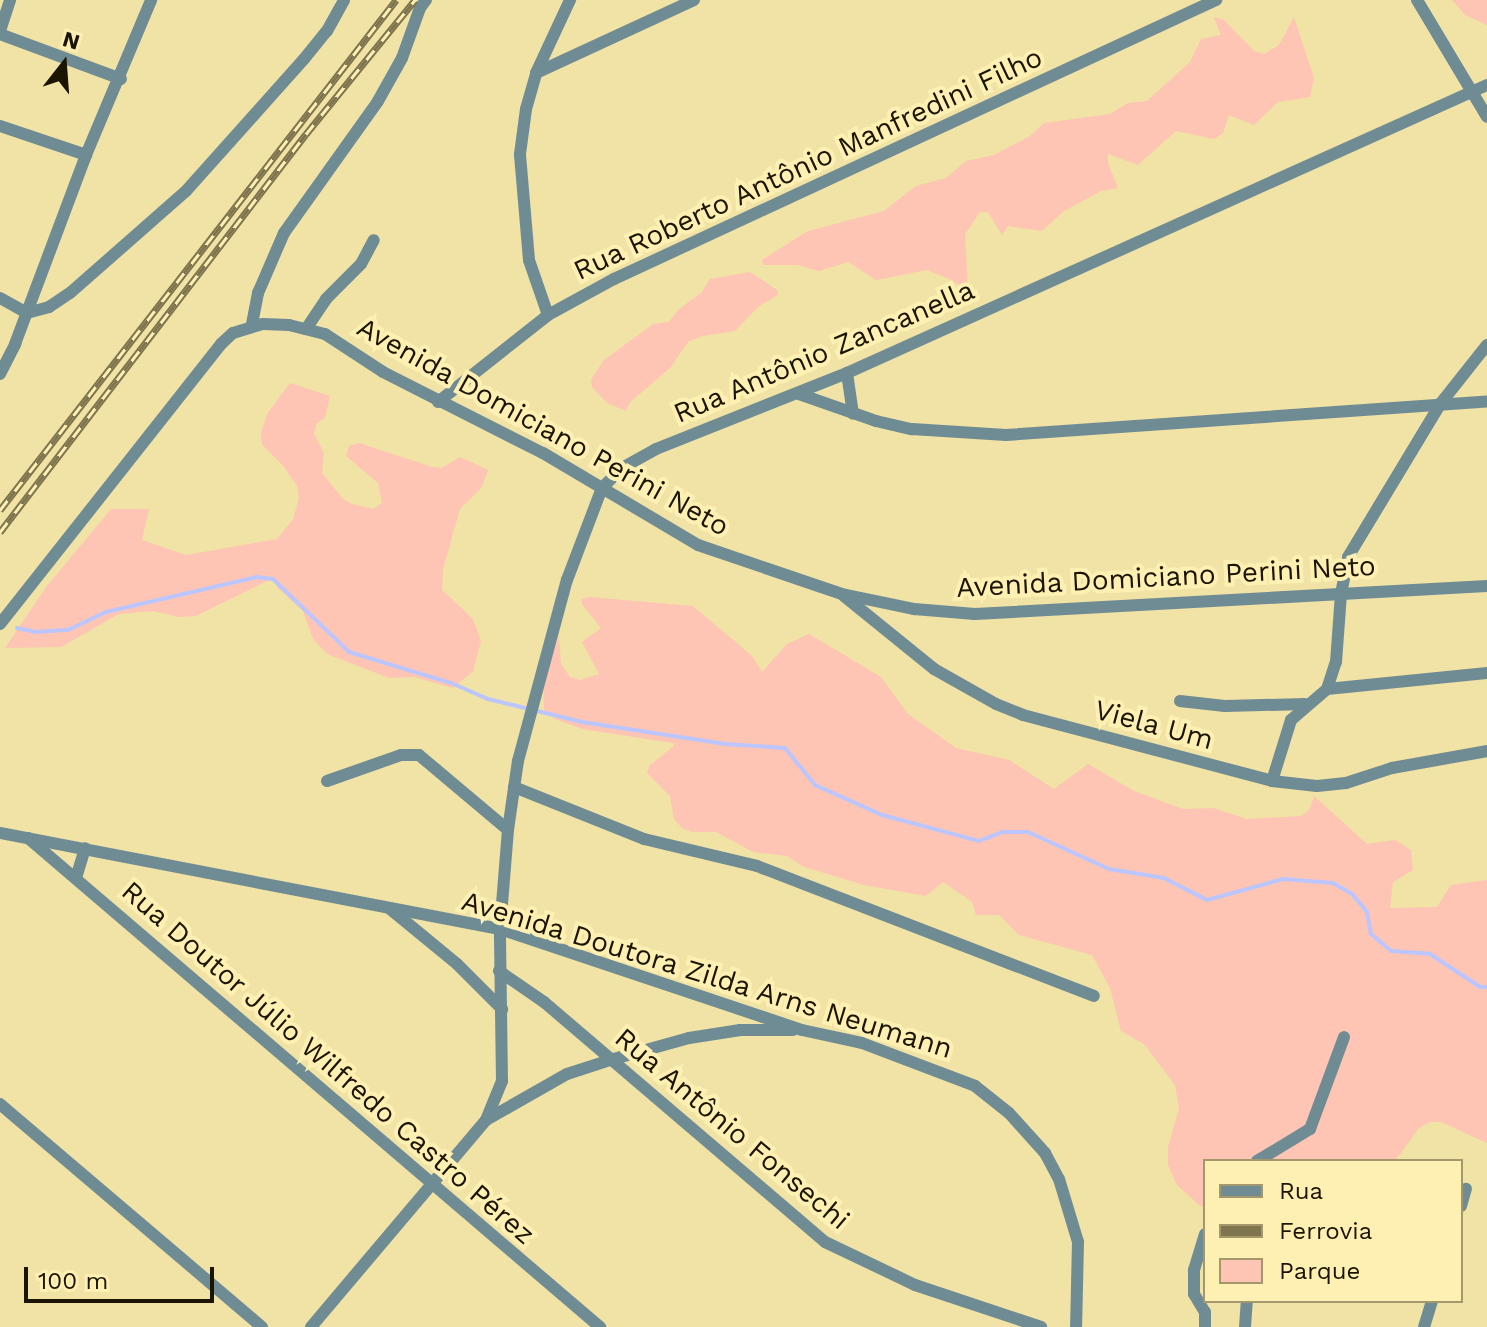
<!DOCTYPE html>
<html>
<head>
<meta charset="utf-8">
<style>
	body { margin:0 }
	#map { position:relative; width:1487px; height:1327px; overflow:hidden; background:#f1e2a6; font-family:"Work Sans",sans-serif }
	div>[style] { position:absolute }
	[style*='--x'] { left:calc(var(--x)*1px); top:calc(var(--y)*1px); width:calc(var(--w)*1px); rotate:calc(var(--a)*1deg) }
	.green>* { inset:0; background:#fec4b4 }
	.stream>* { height:4px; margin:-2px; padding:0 2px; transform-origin:2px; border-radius:2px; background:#bbc6fe }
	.street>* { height:12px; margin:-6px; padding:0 6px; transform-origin:6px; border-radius:6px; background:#6f8c94 }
	.rail>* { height:7px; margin-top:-3.5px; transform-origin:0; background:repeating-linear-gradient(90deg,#feefb3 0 12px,#7e744d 0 24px); box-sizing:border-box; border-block:2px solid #7e744d }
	span { translate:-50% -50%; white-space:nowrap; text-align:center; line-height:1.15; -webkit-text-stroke:8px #feefb3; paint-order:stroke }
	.street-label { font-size:28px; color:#1a1400 }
	.legend { position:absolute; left:1203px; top:1159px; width:260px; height:144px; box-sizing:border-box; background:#feefb3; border:2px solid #a3976b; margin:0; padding:10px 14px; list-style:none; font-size:24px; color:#1a1400 }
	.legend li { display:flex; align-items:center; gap:16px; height:40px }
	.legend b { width:40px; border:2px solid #a3976b }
	.north { position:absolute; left:24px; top:24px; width:80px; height:80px; -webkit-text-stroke:6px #feefb3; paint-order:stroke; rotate:17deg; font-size:22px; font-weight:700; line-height:32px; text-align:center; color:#1a1400 }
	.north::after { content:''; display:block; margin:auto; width:28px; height:36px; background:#1a1400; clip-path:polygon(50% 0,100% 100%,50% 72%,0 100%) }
	.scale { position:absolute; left:24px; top:1267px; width:190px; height:36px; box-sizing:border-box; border:4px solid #1a1400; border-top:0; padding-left:10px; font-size:24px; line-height:28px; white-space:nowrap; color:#1a1400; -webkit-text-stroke:6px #feefb3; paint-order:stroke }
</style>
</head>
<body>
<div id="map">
	<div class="green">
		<div style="clip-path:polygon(1452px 0,1487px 0,1487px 25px,1465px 15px)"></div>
		<div style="clip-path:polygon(1214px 17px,1224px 20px,1254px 51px,1264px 54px,1279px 45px,1294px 17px,1314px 78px,1310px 97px,1278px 102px,1254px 125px,1229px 115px,1223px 133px,1214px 139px,1176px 131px,1138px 165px,1108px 154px,1108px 163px,1118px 188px,1101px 191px,1064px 211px,1042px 231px,1008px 226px,1002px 235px,988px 212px,980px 212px,965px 234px,968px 292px,952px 280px,927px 270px,876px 280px,848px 262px,819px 271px,798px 265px,763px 265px,762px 260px,808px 231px,884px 211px,916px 186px,946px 178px,966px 161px,994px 155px,1030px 136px,1044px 123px,1110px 114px,1128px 103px,1147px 101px,1190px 62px,1201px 39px,1221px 35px)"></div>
		<div style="clip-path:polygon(750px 272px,777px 290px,778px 295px,759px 306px,735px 331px,702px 336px,688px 342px,670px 368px,630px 402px,626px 411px,607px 403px,592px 387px,591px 380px,603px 361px,653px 324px,669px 322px,678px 310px,702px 292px,710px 279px)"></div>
		<div style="clip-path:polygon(290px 383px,330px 396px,325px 418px,317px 423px,314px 433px,324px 453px,322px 473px,343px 499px,352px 504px,373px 509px,382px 503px,378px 483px,346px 456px,349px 446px,359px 443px,432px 467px,442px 468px,460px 457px,488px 470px,482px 487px,460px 509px,443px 569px,442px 590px,473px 619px,481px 641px,473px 671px,453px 688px,414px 677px,389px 678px,327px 654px,313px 639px,303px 611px,278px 588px,273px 578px,196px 616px,179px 617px,153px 611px,119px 614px,61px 647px,5px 648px,47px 586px,111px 509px,149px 509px,142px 540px,186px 555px,277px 539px,293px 519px,299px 498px,297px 486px,284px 467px,262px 444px,261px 433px,267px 414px)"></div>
		<div style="clip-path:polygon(589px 597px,693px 606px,752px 656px,762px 672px,787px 644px,809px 634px,881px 677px,908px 714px,956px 748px,1009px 760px,1054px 789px,1088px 764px,1134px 791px,1183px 809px,1213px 808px,1247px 819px,1301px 816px,1309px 810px,1314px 796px,1367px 844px,1395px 840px,1411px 850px,1413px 870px,1393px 882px,1390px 908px,1437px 907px,1451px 885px,1487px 880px,1487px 1143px,1441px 1122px,1430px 1122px,1419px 1128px,1395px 1161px,1205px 1161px,1205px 1208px,1199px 1205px,1177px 1185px,1168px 1165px,1168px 1147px,1179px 1109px,1175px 1085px,1144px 1044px,1121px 1031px,1110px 988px,1092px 955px,1019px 935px,999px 915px,976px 915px,972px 902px,943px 882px,926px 896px,864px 885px,804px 867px,787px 856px,753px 852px,716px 832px,692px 832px,682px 828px,674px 819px,670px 796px,647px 773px,650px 765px,674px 746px,673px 743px,582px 729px,555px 719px,544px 710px,543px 679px,559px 637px,561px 664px,570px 677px,580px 680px,599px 674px,582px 642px,601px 628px,582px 604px,581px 599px)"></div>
	</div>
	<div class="stream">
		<div style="--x:17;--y:628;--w:19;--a:12"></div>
		<div style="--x:36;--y:632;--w:32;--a:-4"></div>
		<div style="--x:68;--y:630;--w:42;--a:-25.3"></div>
		<div style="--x:106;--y:612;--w:154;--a:-13.1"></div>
		<div style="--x:256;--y:577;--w:17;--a:7"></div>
		<div style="--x:273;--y:579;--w:105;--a:43.8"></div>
		<div style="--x:349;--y:652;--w:107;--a:16.9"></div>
		<div style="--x:451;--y:683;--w:40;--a:23.4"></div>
		<div style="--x:488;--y:699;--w:97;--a:13.7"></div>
		<div style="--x:582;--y:722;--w:145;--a:8.7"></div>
		<div style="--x:725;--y:744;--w:60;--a:3.8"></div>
		<div style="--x:785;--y:748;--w:48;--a:51"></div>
		<div style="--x:815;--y:785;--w:73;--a:24.1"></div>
		<div style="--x:882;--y:815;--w:100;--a:15"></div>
		<div style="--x:979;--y:841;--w:26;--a:-21"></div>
		<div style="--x:1003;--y:832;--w:25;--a:0"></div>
		<div style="--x:1028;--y:832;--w:89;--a:24.6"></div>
		<div style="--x:1109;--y:869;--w:56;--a:9.3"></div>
		<div style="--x:1164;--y:878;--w:48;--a:27.1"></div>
		<div style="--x:1207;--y:900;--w:79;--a:-15.4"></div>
		<div style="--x:1283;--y:879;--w:50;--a:4.6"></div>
		<div style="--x:1333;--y:883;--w:22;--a:30"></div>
		<div style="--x:1352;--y:894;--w:23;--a:50"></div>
		<div style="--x:1367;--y:912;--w:22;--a:80"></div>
		<div style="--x:1371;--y:934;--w:26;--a:40"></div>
		<div style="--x:1391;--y:951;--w:39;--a:4"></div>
		<div style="--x:1430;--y:954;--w:60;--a:33.4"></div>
		<div style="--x:1480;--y:987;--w:7;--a:0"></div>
	</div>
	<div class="street">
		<div style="--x:1417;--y:0;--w:136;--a:59.1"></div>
		<div style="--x:0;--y:31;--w:33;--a:-72"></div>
		<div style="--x:0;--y:34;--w:129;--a:20.4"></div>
		<div style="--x:536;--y:73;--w:174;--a:-24.8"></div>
		<div style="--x:0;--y:126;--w:91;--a:18.6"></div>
		<div style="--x:0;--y:298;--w:31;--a:29"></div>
		<div style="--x:27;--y:313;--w:23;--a:-15"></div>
		<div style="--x:49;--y:307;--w:25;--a:-34"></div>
		<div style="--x:70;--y:293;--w:154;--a:-41.3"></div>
		<div style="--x:186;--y:191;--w:177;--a:-48.2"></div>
		<div style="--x:304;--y:59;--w:36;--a:-51"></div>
		<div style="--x:327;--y:31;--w:35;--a:-61"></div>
		<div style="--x:548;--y:315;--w:58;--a:-109.1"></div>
		<div style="--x:529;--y:260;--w:106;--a:-94.9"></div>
		<div style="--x:520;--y:154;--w:45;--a:-82.4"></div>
		<div style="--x:526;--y:109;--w:37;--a:-74"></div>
		<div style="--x:536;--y:73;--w:81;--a:-65"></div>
		<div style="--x:252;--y:324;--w:32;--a:-79"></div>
		<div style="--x:258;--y:293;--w:65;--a:-66.6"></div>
		<div style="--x:284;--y:233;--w:162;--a:-54.5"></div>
		<div style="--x:378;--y:101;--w:49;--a:-60.8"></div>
		<div style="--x:402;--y:58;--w:53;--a:-70.2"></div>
		<div style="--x:420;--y:8;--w:10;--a:-53"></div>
		<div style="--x:306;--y:329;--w:36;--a:-56"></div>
		<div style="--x:326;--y:299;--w:49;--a:-45"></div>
		<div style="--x:361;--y:264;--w:27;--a:-62"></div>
		<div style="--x:847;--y:373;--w:41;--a:81.7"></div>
		<div style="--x:0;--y:374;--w:34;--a:-63"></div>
		<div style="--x:15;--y:344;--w:202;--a:-69.4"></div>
		<div style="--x:86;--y:155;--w:168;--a:-67.2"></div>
		<div style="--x:799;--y:394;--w:82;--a:19.3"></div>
		<div style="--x:876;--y:421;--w:37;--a:13"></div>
		<div style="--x:912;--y:429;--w:94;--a:3.7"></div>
		<div style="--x:1006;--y:435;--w:482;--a:-4"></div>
		<div style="--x:438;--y:402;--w:140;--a:-38.3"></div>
		<div style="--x:548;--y:315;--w:75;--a:-28.6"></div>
		<div style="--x:614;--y:279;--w:664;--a:-24.87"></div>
		<div style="--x:844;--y:596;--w:116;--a:39"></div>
		<div style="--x:934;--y:669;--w:71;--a:29.4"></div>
		<div style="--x:996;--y:704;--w:29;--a:22"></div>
		<div style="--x:1023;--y:715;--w:258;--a:14.8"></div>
		<div style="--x:1272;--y:781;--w:45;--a:6.3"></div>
		<div style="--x:1317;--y:786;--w:29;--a:-6"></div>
		<div style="--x:1346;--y:783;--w:48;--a:-18.1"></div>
		<div style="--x:1392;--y:768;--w:97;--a:-10.1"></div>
		<div style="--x:0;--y:624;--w:357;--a:-51.7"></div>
		<div style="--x:221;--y:344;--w:16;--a:-43"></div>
		<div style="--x:233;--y:333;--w:31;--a:-17"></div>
		<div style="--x:263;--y:324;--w:26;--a:2"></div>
		<div style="--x:289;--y:325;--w:37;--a:14"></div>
		<div style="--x:325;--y:334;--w:69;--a:33.2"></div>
		<div style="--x:383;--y:372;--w:179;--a:26.9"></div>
		<div style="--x:543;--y:453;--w:180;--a:30.7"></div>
		<div style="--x:698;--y:545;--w:152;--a:18.8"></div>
		<div style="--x:842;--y:594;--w:74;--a:11.8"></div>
		<div style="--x:914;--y:609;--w:61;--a:4.7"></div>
		<div style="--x:975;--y:614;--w:513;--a:-3.13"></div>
		<div style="--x:1327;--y:689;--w:161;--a:-5.7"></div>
		<div style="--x:1180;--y:701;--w:45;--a:6.3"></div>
		<div style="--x:1225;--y:706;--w:80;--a:-1.4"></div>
		<div style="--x:327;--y:781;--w:78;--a:-19.4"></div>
		<div style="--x:401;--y:755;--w:18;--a:0"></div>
		<div style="--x:419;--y:755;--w:116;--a:40.1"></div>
		<div style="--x:1272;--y:781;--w:64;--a:-72.7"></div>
		<div style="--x:1291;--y:720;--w:48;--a:-40.7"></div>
		<div style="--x:1327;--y:689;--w:28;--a:-72"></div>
		<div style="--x:1336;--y:662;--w:68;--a:-85.8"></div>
		<div style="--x:1341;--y:594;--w:38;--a:-79"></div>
		<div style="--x:1348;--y:557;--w:180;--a:-58.9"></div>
		<div style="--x:1441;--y:403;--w:74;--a:-51.6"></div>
		<div style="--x:514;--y:787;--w:140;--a:21.8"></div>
		<div style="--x:644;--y:839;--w:116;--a:13.4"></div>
		<div style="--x:757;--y:866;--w:361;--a:21.1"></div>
		<div style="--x:0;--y:833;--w:509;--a:10.87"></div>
		<div style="--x:500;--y:929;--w:318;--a:18.5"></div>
		<div style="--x:802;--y:1030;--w:61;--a:12.2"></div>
		<div style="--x:862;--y:1043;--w:121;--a:20.8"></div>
		<div style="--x:975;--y:1086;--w:43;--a:38.5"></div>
		<div style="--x:1009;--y:1113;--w:54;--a:48"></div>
		<div style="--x:1045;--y:1153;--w:30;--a:62"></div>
		<div style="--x:1059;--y:1179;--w:66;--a:73.2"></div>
		<div style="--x:1078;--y:1242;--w:85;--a:91.3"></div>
		<div style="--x:28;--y:838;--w:753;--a:40.53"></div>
		<div style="--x:76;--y:878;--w:31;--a:-73"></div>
		<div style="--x:389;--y:908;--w:88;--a:39.5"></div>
		<div style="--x:457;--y:964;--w:64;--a:45"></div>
		<div style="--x:499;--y:971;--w:55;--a:34.6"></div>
		<div style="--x:544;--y:1002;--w:370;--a:40.5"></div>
		<div style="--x:825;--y:1242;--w:100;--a:25.5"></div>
		<div style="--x:915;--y:1285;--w:133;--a:18.4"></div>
		<div style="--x:0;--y:1104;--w:344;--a:40.4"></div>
		<div style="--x:486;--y:1120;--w:93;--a:-29.6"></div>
		<div style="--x:567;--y:1074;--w:45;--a:-18"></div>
		<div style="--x:610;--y:1060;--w:82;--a:-15.6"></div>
		<div style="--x:689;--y:1038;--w:52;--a:-8.9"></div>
		<div style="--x:740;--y:1030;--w:53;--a:0"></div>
		<div style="--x:1257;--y:1161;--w:62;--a:-31.1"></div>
		<div style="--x:1310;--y:1129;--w:98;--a:-69.7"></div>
		<div style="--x:1461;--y:1206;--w:18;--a:-74"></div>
		<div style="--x:1205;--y:1234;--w:38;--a:107"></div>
		<div style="--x:1194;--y:1270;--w:24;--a:90"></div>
		<div style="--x:1194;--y:1294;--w:21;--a:59"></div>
		<div style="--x:1205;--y:1312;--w:15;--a:90"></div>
		<div style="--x:311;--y:1327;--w:271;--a:-49.8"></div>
		<div style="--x:486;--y:1120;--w:42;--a:-67.7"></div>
		<div style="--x:502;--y:1081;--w:152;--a:-90.8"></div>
		<div style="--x:500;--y:929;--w:99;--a:-85.4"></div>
		<div style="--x:508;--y:830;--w:70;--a:-81.8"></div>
		<div style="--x:518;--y:761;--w:188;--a:-74.9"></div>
		<div style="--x:567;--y:580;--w:98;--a:-69.2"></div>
		<div style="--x:602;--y:488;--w:28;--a:-45"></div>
		<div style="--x:622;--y:468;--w:39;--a:-29"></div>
		<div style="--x:656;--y:449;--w:206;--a:-21.7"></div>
		<div style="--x:847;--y:373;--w:702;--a:-24.23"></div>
		<div style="--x:1245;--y:1327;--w:26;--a:-86"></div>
		<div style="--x:1424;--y:1327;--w:27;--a:-73"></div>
	</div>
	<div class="rail">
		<div style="--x:0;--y:510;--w:646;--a:-52.17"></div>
		<div style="--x:0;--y:532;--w:502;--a:-52.45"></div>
		<div style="--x:306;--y:134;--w:173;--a:-50.9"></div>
	</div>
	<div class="street-label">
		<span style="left:808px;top:164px;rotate:-25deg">Rua Roberto Antônio Manfredini Filho</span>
		<span style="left:824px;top:352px;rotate:-23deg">Rua Antônio Zancanella</span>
		<span style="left:543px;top:427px;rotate:29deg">Avenida Domiciano Perini Neto</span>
		<span style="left:1166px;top:577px;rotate:-3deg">Avenida Domiciano Perini Neto</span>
		<span style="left:1154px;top:725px;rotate:15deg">Viela Um</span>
		<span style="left:707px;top:975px;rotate:17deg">Avenida Doutora Zilda Arns Neumann</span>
		<span style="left:328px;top:1063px;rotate:41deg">Rua Doutor Júlio Wilfredo Castro Pérez</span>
		<span style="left:732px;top:1129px;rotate:40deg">Rua Antônio Fonsechi</span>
	</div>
	<ul class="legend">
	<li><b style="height:10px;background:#6f8c94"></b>Rua</li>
	<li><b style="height:10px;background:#7e744d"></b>Ferrovia</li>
	<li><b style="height:22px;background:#fec4b4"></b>Parque</li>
	</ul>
	<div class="north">N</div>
	<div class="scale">100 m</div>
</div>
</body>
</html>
